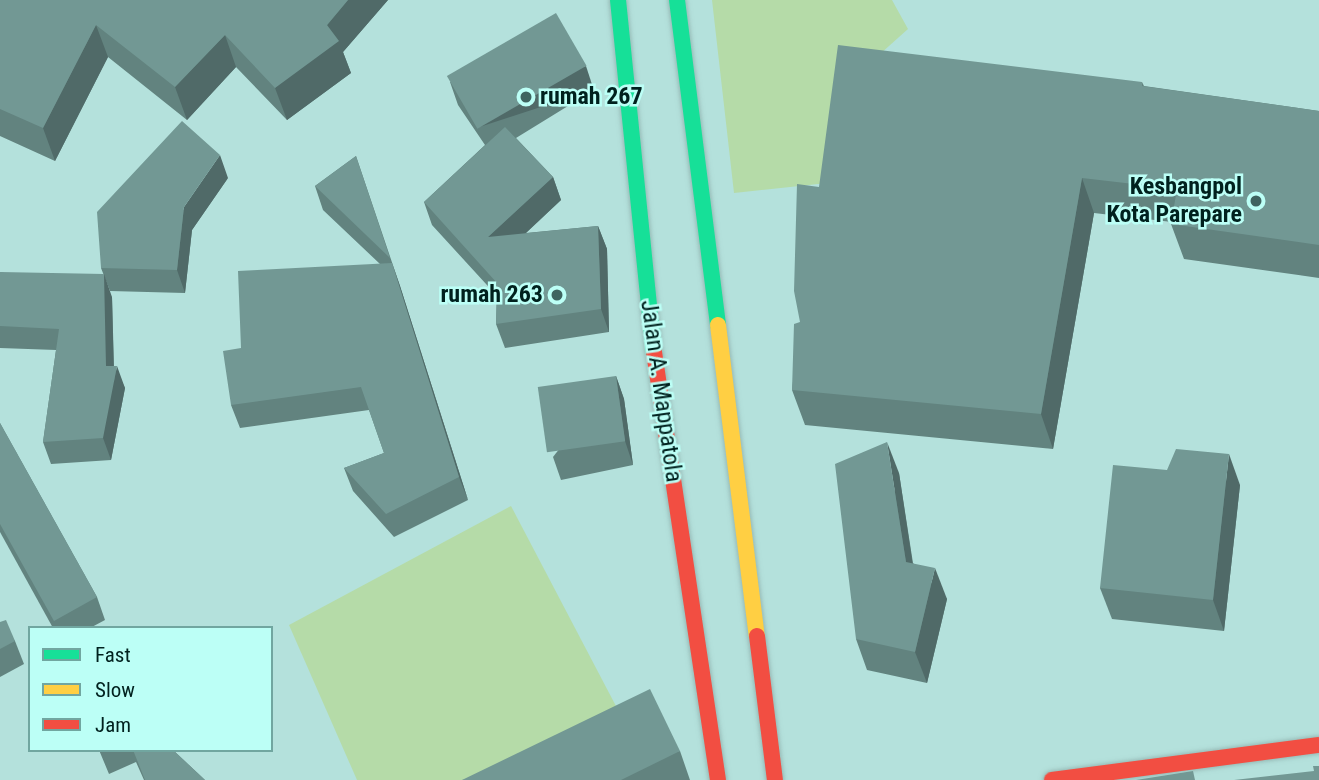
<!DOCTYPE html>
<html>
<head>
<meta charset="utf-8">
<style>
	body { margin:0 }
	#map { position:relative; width:1319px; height:780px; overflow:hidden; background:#b4e1dc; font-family:"Roboto Condensed",sans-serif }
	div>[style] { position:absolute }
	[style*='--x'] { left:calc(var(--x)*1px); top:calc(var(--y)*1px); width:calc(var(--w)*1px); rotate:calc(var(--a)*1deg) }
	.green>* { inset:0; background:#b5dba8 }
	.roads { filter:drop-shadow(0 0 2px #97bbb7) drop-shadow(0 0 2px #97bbb7) }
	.fast>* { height:16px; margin:-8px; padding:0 8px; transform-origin:8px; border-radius:8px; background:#16e098 }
	.slow>* { height:16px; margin:-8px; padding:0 8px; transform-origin:8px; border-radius:8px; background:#ffcf43 }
	.jam>* { height:16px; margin:-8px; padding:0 8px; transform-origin:8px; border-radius:8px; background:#f24e42 }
	.wall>* { inset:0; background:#62837f }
	.shaded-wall>* { inset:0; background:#506a68; transform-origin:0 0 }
	.building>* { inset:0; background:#729894; transform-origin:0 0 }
	.dots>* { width:19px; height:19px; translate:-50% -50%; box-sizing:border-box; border:4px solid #bcfff6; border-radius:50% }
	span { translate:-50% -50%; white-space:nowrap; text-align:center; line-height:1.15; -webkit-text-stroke:5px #bcfff6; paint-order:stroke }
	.poi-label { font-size:24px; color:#00211e; font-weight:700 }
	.left { translate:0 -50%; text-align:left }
	.right { translate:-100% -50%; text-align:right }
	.street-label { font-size:24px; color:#00211e }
	.legend { position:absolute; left:28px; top:626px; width:245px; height:126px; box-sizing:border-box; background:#bcfff6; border:2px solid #71a6a0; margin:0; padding:9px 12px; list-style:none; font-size:21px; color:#00211e }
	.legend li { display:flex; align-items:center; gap:14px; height:35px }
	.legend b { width:35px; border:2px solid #71a6a0 }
</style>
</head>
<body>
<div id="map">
	<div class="green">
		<div style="clip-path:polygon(712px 0,892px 0,908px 29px,851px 80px,837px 182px,734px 193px)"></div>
		<div style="clip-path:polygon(511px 506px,628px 729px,523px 780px,357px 780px,289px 625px)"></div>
	</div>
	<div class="roads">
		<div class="fast">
			<div style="--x:618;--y:0;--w:354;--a:84.2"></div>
			<div style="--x:677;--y:0;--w:328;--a:82.8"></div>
		</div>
		<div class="slow">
			<div style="--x:718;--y:325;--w:313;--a:82.9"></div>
		</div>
		<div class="jam">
			<div style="--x:654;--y:352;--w:433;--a:81.5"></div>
			<div style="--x:757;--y:636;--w:145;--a:82.9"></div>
			<div style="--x:1052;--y:780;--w:269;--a:-7.5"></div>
		</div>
	</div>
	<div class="wall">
		<div style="clip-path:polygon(0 0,388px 0,343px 52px,351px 73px,287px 120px,236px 67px,187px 120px,108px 57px,55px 161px,0 136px)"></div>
		<div style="clip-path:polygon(450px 82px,594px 90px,516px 138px,553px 177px,561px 200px,526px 233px,598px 226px,607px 249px,609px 332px,505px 348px,496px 324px,497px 296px,432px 225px,424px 202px,485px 145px,458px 105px)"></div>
		<div style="clip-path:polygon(1142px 82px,1144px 86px,1319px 111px,1319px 278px,1184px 259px,1171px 224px,1172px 222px,1094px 213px,1053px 449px,805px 425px,792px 390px,800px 322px,819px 187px)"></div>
		<div style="clip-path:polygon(356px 156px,400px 286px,468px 500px,394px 537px,353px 491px,344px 468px,384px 453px,369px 410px,240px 428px,231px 405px,241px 348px,380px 264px,323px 210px,315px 186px)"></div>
		<div style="clip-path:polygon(228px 178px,192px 230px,185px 293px,110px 291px,101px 268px)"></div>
		<div style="clip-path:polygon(0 272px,112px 297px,114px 366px,125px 388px,111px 460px,51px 464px,43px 442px,56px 350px,0 348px)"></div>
		<div style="clip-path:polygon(616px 376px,624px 399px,633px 465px,561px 480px,553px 457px)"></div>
		<div style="clip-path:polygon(0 423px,97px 597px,105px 620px,90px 628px,53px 628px,0 532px)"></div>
		<div style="clip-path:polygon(1167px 470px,1240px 485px,1224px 631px,1112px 619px,1100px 588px)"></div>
		<div style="clip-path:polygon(899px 473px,913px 563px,947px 599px,927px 683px,867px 670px,856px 639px)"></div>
		<div style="clip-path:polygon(0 622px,15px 641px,24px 664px,0 677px)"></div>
		<div style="clip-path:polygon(99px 750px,173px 750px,205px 780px,144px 780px,136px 762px,109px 774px)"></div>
		<div style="clip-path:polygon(680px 751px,690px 780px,462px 780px)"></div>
	</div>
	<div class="shaded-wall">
		<div style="clip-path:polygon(348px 0,388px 0,343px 52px,351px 73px,287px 120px,275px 88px)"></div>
		<div style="clip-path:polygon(96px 25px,108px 57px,55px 161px,43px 128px)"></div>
		<div style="clip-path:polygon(225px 35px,236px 67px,187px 120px,175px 87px)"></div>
		<div style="left:586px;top:66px;width:25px;height:121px;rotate:72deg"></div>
		<div style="clip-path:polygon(220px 155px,228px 178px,192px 230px,185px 293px,177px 270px,184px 207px)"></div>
		<div style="clip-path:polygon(553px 177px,561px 200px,497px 260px,488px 237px)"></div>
		<div style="clip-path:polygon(1082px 178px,1094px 213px,1053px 449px,1041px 414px)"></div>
		<div style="clip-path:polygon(598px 226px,607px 249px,609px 332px,601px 309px)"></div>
		<div style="clip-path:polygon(392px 263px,400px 286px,468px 500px,459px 477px)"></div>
		<div style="clip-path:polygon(104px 274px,112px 297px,114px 381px,117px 366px,125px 388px,111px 460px,103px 438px)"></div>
		<div style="clip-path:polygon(616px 376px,624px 399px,633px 465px,625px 441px)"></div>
		<div style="clip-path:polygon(887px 442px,899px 473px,917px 593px,906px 562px)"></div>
		<div style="clip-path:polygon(1229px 454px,1240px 485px,1224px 631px,1213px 600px)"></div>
		<div style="clip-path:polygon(935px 568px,947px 599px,927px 683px,915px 652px)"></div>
	</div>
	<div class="building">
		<div style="clip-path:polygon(0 0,348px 0,327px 25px,339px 41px,275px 88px,225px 35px,175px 87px,96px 25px,43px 128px,0 109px)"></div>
		<div style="left:556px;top:13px;width:61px;height:126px;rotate:60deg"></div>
		<div style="clip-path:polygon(838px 45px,1142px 82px,1142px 86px,1319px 111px,1319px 245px,1171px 224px,1177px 189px,1082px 178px,1041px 414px,792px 390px,794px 324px,800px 322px,794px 291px,797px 184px,819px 187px)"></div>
		<div style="clip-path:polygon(182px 121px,220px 155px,184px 207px,177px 270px,101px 268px,97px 212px)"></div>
		<div style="clip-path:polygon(505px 127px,553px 177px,488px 237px,598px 226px,601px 309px,496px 324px,497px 283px,424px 202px)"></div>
		<div style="clip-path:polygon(356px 156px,390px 258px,315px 186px)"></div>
		<div style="clip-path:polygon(392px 263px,459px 477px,386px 514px,344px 468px,384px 453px,361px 387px,231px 405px,223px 351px,241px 348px,238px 271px)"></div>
		<div style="clip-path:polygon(0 272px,104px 274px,106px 366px,117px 366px,103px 438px,43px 442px,59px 329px,0 326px)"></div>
		<div style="left:616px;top:376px;width:66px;height:79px;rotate:82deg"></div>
		<div style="clip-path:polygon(0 423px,97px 597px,54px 621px,0 524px)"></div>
		<div style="clip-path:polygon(887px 442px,906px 562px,935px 568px,915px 652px,856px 639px,835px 464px)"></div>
		<div style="clip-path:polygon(1176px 449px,1229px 454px,1213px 600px,1100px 588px,1113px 465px,1167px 470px)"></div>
		<div style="clip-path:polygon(6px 620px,15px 641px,0 649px,0 622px)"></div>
		<div style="clip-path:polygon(650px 689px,680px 751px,621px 780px,462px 780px)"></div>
		<div style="clip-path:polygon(133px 750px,173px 750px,205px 780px,145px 780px)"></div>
		<div style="clip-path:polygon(1313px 766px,1319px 766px,1319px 780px,1234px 780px,1314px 771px)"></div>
		<div style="clip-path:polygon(1193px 771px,1195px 780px,1136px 780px)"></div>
	</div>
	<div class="dots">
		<div style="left:526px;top:97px;background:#3f6460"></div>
		<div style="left:1256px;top:201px;background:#3f6460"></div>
		<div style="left:557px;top:295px;background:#3f6460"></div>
	</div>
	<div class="poi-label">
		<span class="left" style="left:540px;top:97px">rumah 267</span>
		<span class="right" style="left:1242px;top:201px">Kesbangpol<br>Kota Parepare</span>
		<span class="right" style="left:543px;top:295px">rumah 263</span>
	</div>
	<div class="street-label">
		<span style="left:661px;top:391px;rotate:82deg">Jalan A. Mappatola</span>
	</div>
	<ul class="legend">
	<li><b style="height:9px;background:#16e098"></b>Fast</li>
	<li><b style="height:9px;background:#ffcf43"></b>Slow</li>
	<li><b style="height:9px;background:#f24e42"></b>Jam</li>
	</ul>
</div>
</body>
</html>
